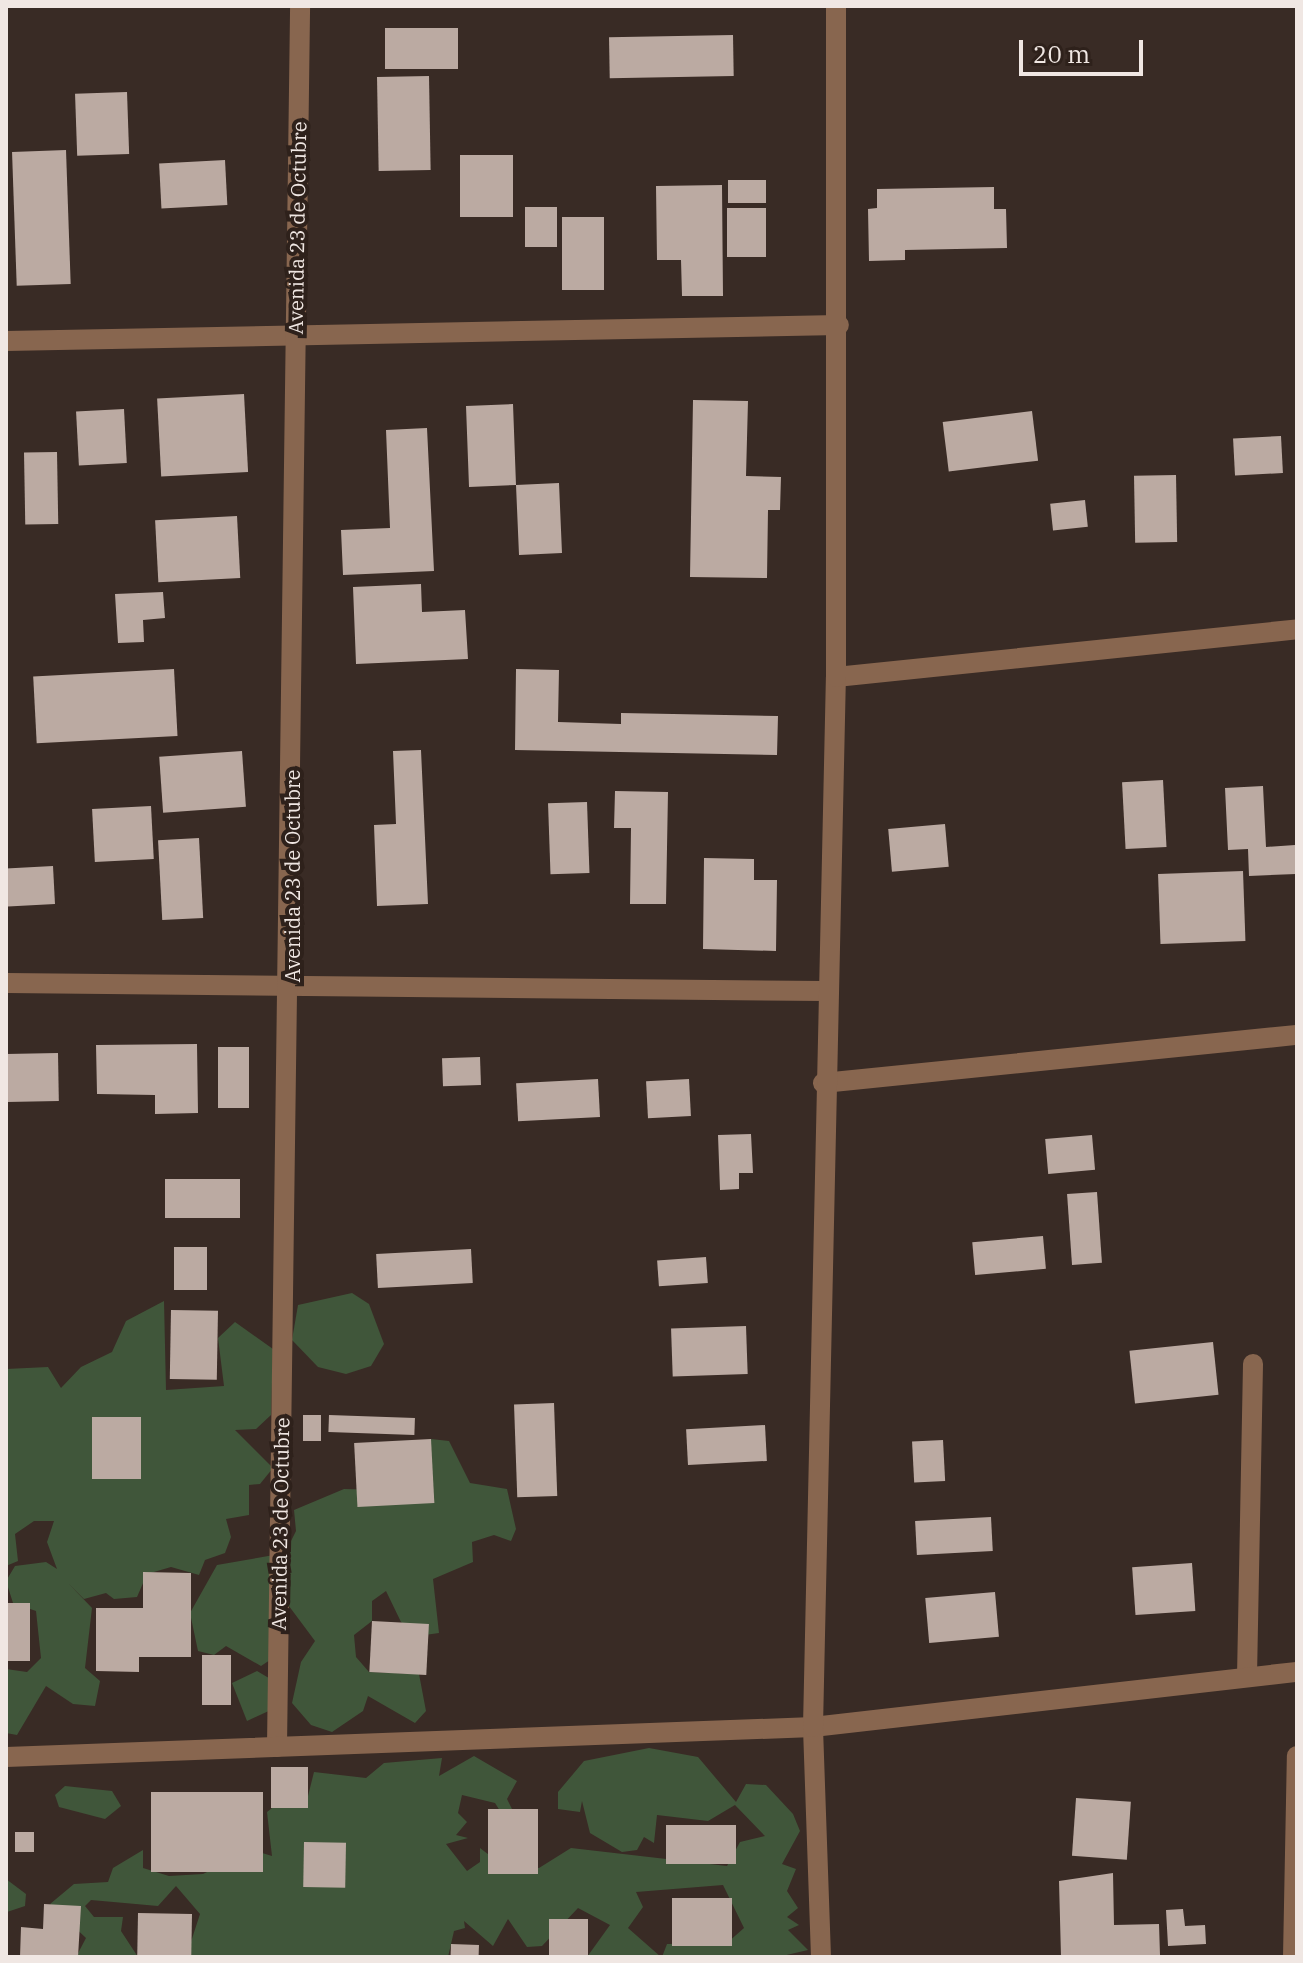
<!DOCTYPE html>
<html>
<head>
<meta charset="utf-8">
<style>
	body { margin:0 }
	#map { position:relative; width:1303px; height:1963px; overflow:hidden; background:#392b25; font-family:"IBM Plex Serif",serif }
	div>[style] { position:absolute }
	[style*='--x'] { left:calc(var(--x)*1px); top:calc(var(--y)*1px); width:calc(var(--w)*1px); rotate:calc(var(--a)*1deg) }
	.green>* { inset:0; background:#40563a }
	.building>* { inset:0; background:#bbaaa2; transform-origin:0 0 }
	.street>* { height:20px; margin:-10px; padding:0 10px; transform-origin:10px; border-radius:10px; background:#88664f }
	span { translate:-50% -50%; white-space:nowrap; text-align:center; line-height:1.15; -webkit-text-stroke:8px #2e211b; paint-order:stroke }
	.street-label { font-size:20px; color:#f0e7e3 }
	.frame { position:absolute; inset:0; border:8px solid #f0e7e3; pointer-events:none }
	.scale { position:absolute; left:1019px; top:40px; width:124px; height:36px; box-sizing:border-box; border:4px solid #f0e7e3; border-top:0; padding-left:10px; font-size:24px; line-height:28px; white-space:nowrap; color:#f0e7e3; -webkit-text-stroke:6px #2e211b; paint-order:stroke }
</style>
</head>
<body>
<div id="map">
	<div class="green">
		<div style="clip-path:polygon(352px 1293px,369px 1304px,384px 1344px,371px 1366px,346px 1374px,318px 1367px,292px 1340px,298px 1305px)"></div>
		<div style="clip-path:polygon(164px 1301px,166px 1390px,224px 1386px,218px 1338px,235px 1322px,273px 1349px,271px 1415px,256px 1429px,235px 1430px,273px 1468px,260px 1484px,249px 1485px,249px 1515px,226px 1519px,231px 1537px,225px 1553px,205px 1560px,199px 1575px,171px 1567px,147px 1574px,137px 1597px,114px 1599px,106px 1593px,84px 1599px,68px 1583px,92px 1608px,85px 1668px,100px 1681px,95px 1706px,73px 1704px,46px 1686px,17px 1735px,6px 1733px,6px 1669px,27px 1672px,41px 1658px,36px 1611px,13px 1603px,6px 1581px,15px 1566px,46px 1562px,57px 1569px,47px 1542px,54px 1521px,34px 1521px,15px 1534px,18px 1561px,6px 1566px,6px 1369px,48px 1367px,61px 1388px,81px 1367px,112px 1352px,126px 1321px)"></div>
		<div style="clip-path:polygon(431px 1439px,449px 1441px,470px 1483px,507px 1489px,516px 1529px,511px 1541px,494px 1535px,472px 1542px,473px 1562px,433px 1579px,439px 1633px,418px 1636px,401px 1622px,386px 1591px,372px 1601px,372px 1621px,354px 1635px,356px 1657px,369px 1672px,419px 1674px,426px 1711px,415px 1723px,368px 1696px,363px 1711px,332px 1732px,311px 1725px,292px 1703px,301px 1662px,315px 1641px,280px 1594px,279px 1654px,261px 1666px,226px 1646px,214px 1655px,198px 1651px,190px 1613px,217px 1565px,274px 1555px,280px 1563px,296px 1531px,294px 1510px,344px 1489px,381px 1490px)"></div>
		<div style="clip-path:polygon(257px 1671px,279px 1684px,273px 1709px,247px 1721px,232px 1683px)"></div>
		<div style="clip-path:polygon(649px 1748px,698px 1757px,736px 1802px,746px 1784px,766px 1785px,793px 1814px,800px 1831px,782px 1864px,796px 1869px,787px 1891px,798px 1908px,787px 1917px,799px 1925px,788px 1930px,808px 1950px,778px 1957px,662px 1957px,667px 1944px,727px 1943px,744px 1928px,723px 1885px,636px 1892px,643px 1907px,628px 1928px,661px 1957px,587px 1957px,610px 1925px,578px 1908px,542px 1946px,527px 1947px,508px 1919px,493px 1946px,464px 1921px,465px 1928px,454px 1931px,448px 1957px,186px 1957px,200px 1914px,176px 1886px,158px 1906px,91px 1900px,85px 1906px,94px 1917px,123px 1917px,121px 1931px,138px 1957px,76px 1957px,86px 1938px,50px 1904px,74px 1884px,108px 1882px,113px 1868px,143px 1850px,143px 1868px,169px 1876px,203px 1874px,252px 1850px,272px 1856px,267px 1812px,282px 1800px,308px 1796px,314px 1772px,366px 1778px,384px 1763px,442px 1758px,439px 1776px,474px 1756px,517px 1781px,507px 1799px,512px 1809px,502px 1814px,495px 1803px,462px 1795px,458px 1813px,467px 1822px,456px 1835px,468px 1838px,446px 1844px,467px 1871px,480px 1862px,480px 1848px,497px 1861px,539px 1868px,571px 1848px,727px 1866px,740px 1842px,765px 1836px,735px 1805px,708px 1821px,657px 1815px,654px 1843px,644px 1837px,637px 1850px,622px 1852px,590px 1833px,582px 1801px,580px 1812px,558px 1809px,558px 1792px,584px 1761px)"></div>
		<div style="clip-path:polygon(65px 1786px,112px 1791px,121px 1806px,105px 1819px,59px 1807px,55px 1795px)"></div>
		<div style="clip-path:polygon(6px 1879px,26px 1894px,25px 1906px,7px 1912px,7px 1924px)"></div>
	</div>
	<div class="building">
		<div style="left:385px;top:28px;width:73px;height:41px"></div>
		<div style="left:733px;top:35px;width:41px;height:124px;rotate:89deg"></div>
		<div style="left:429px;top:76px;width:94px;height:52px;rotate:89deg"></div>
		<div style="left:127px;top:92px;width:62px;height:52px;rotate:88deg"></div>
		<div style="left:66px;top:150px;width:134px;height:54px;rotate:88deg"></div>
		<div style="left:460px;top:155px;width:53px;height:62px"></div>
		<div style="left:225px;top:160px;width:45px;height:66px;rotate:87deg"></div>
		<div style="left:728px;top:180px;width:38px;height:23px"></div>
		<div style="clip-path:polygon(722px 185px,723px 296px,682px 296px,681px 260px,657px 260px,656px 186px)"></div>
		<div style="clip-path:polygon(994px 187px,994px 209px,1006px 209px,1007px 248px,905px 250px,905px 260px,869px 261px,868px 209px,877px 208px,877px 189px)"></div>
		<div style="left:525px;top:207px;width:32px;height:40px"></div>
		<div style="left:727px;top:208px;width:39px;height:49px"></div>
		<div style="left:562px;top:217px;width:42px;height:73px"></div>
		<div style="left:244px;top:394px;width:78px;height:87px;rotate:87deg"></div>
		<div style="clip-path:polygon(693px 400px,748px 401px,746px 476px,781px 477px,780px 510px,768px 510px,767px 578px,690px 577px)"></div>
		<div style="clip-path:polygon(513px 404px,516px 485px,559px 483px,562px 553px,519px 555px,516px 485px,469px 487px,466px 406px)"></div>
		<div style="left:124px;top:409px;width:54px;height:48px;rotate:87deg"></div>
		<div style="left:1032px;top:411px;width:50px;height:90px;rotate:83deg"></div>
		<div style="clip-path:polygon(427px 428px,434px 571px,343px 575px,341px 530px,390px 528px,386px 430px)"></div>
		<div style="left:1281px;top:436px;width:37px;height:48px;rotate:87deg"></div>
		<div style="left:57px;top:452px;width:72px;height:33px;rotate:89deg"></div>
		<div style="left:1176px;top:475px;width:67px;height:42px;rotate:89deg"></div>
		<div style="left:1085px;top:500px;width:27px;height:35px;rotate:84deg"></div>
		<div style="left:237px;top:516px;width:62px;height:82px;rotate:87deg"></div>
		<div style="clip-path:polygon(421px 584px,422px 612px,465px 610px,468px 659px,356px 664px,353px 587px)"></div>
		<div style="clip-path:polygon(163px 592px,165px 618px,143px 620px,144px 642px,118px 643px,115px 594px)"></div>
		<div style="left:174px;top:669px;width:67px;height:141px;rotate:87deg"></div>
		<div style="clip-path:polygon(516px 669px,559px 670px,558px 722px,621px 724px,621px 713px,778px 716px,777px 755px,515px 750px)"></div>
		<div style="clip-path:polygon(421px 750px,428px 904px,377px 906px,374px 825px,396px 824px,393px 751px)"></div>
		<div style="left:242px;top:751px;width:56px;height:83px;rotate:86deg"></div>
		<div style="left:1163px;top:780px;width:67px;height:41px;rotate:87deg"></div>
		<div style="clip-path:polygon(1263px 786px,1266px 847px,1295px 845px,1296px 874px,1249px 876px,1248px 849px,1228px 850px,1225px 788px)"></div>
		<div style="clip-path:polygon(615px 791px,668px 792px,666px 904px,630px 904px,631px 828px,614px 828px)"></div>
		<div style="left:587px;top:802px;width:71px;height:39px;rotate:88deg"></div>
		<div style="left:151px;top:806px;width:53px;height:59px;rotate:87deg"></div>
		<div style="left:945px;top:824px;width:43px;height:57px;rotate:85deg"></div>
		<div style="left:199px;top:838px;width:80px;height:41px;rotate:87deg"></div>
		<div style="clip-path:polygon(704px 858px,754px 859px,754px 880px,777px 880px,776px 951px,703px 949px)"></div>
		<div style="left:53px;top:866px;width:38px;height:47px;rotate:87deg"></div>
		<div style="left:1243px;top:871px;width:70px;height:85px;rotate:88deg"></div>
		<div style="clip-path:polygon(197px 1044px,198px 1113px,155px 1114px,155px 1095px,97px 1094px,96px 1045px)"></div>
		<div style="left:218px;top:1047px;width:31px;height:61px"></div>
		<div style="left:58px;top:1053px;width:48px;height:52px;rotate:89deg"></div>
		<div style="left:480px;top:1057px;width:28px;height:38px;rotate:88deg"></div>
		<div style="left:598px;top:1079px;width:38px;height:82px;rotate:87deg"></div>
		<div style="left:689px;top:1079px;width:37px;height:43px;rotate:87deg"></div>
		<div style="clip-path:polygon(751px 1134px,753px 1173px,739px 1173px,739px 1189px,720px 1190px,718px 1135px)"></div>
		<div style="left:1092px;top:1135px;width:35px;height:47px;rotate:85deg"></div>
		<div style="left:165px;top:1179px;width:75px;height:39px"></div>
		<div style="left:1097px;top:1192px;width:71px;height:30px;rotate:86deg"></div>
		<div style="left:1043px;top:1236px;width:33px;height:71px;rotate:85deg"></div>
		<div style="left:174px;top:1247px;width:33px;height:43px"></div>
		<div style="left:471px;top:1249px;width:34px;height:95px;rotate:87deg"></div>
		<div style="left:706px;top:1257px;width:26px;height:49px;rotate:86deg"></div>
		<div style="left:171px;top:1310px;width:47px;height:69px;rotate:1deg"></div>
		<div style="left:746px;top:1326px;width:48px;height:75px;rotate:88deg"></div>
		<div style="left:1213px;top:1342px;width:53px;height:84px;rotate:84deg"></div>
		<div style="left:554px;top:1403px;width:93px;height:40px;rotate:88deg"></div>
		<div style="left:303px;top:1415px;width:18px;height:26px"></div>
		<div style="left:329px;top:1415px;width:86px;height:17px;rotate:2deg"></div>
		<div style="left:92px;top:1417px;width:49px;height:62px"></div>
		<div style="left:765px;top:1425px;width:36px;height:79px;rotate:87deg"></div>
		<div style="left:431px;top:1439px;width:64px;height:77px;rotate:87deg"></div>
		<div style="left:943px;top:1440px;width:41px;height:31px;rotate:87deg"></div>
		<div style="left:991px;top:1517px;width:34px;height:76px;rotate:87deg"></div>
		<div style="left:1192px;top:1563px;width:48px;height:60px;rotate:86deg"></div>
		<div style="clip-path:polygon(143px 1572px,191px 1573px,191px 1657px,139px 1657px,139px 1672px,96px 1671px,96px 1608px,143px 1608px)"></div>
		<div style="left:995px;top:1592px;width:45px;height:70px;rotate:85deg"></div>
		<div style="left:6px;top:1603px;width:24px;height:58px"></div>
		<div style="left:372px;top:1621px;width:57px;height:51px;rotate:3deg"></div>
		<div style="left:202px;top:1655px;width:29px;height:50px"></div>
		<div style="left:271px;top:1767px;width:37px;height:41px"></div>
		<div style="left:151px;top:1792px;width:112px;height:80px"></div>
		<div style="left:1076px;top:1798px;width:55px;height:58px;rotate:4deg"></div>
		<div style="left:488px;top:1809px;width:50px;height:65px"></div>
		<div style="left:736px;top:1825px;width:39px;height:70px;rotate:90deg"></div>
		<div style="left:15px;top:1832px;width:19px;height:20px"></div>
		<div style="left:304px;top:1842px;width:42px;height:45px;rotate:1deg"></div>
		<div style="clip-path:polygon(1113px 1873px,1114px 1925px,1159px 1924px,1160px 1955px,1061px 1957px,1059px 1881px)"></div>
		<div style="left:672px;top:1898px;width:60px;height:48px"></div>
		<div style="clip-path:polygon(44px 1904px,81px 1906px,78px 1957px,20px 1957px,21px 1927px,43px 1929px)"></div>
		<div style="clip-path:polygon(1183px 1909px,1185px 1926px,1205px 1925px,1206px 1944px,1168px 1946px,1166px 1910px)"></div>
		<div style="left:138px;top:1913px;width:54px;height:44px;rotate:1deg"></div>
		<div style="left:549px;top:1919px;width:39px;height:38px"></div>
		<div style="left:451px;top:1944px;width:28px;height:13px;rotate:2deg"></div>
	</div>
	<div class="street">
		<div style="--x:6;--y:341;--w:833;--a:-1.1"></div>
		<div style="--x:836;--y:677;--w:463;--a:-5.9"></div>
		<div style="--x:6;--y:983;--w:819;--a:0.56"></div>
		<div style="--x:823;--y:1083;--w:476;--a:-5.8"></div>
		<div style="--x:1247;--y:1677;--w:313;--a:-88.9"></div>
		<div style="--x:277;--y:1747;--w:1741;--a:-89.24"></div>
		<div style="--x:6;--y:1757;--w:808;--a:-2.13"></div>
		<div style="--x:813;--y:1727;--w:487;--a:-6.5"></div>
		<div style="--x:821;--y:1957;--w:230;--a:-92"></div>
		<div style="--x:813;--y:1727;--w:1050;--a:-88.75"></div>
		<div style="--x:836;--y:677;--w:671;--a:-90"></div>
		<div style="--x:1293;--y:1957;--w:201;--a:-88.9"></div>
	</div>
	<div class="street-label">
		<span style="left:297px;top:228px;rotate:-89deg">Avenida 23 de Octubre</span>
		<span style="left:292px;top:876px;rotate:-90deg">Avenida 23 de Octubre</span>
		<span style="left:280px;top:1524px;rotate:-89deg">Avenida 23 de Octubre</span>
	</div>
	<div class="frame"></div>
	<div class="scale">20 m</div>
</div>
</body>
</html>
